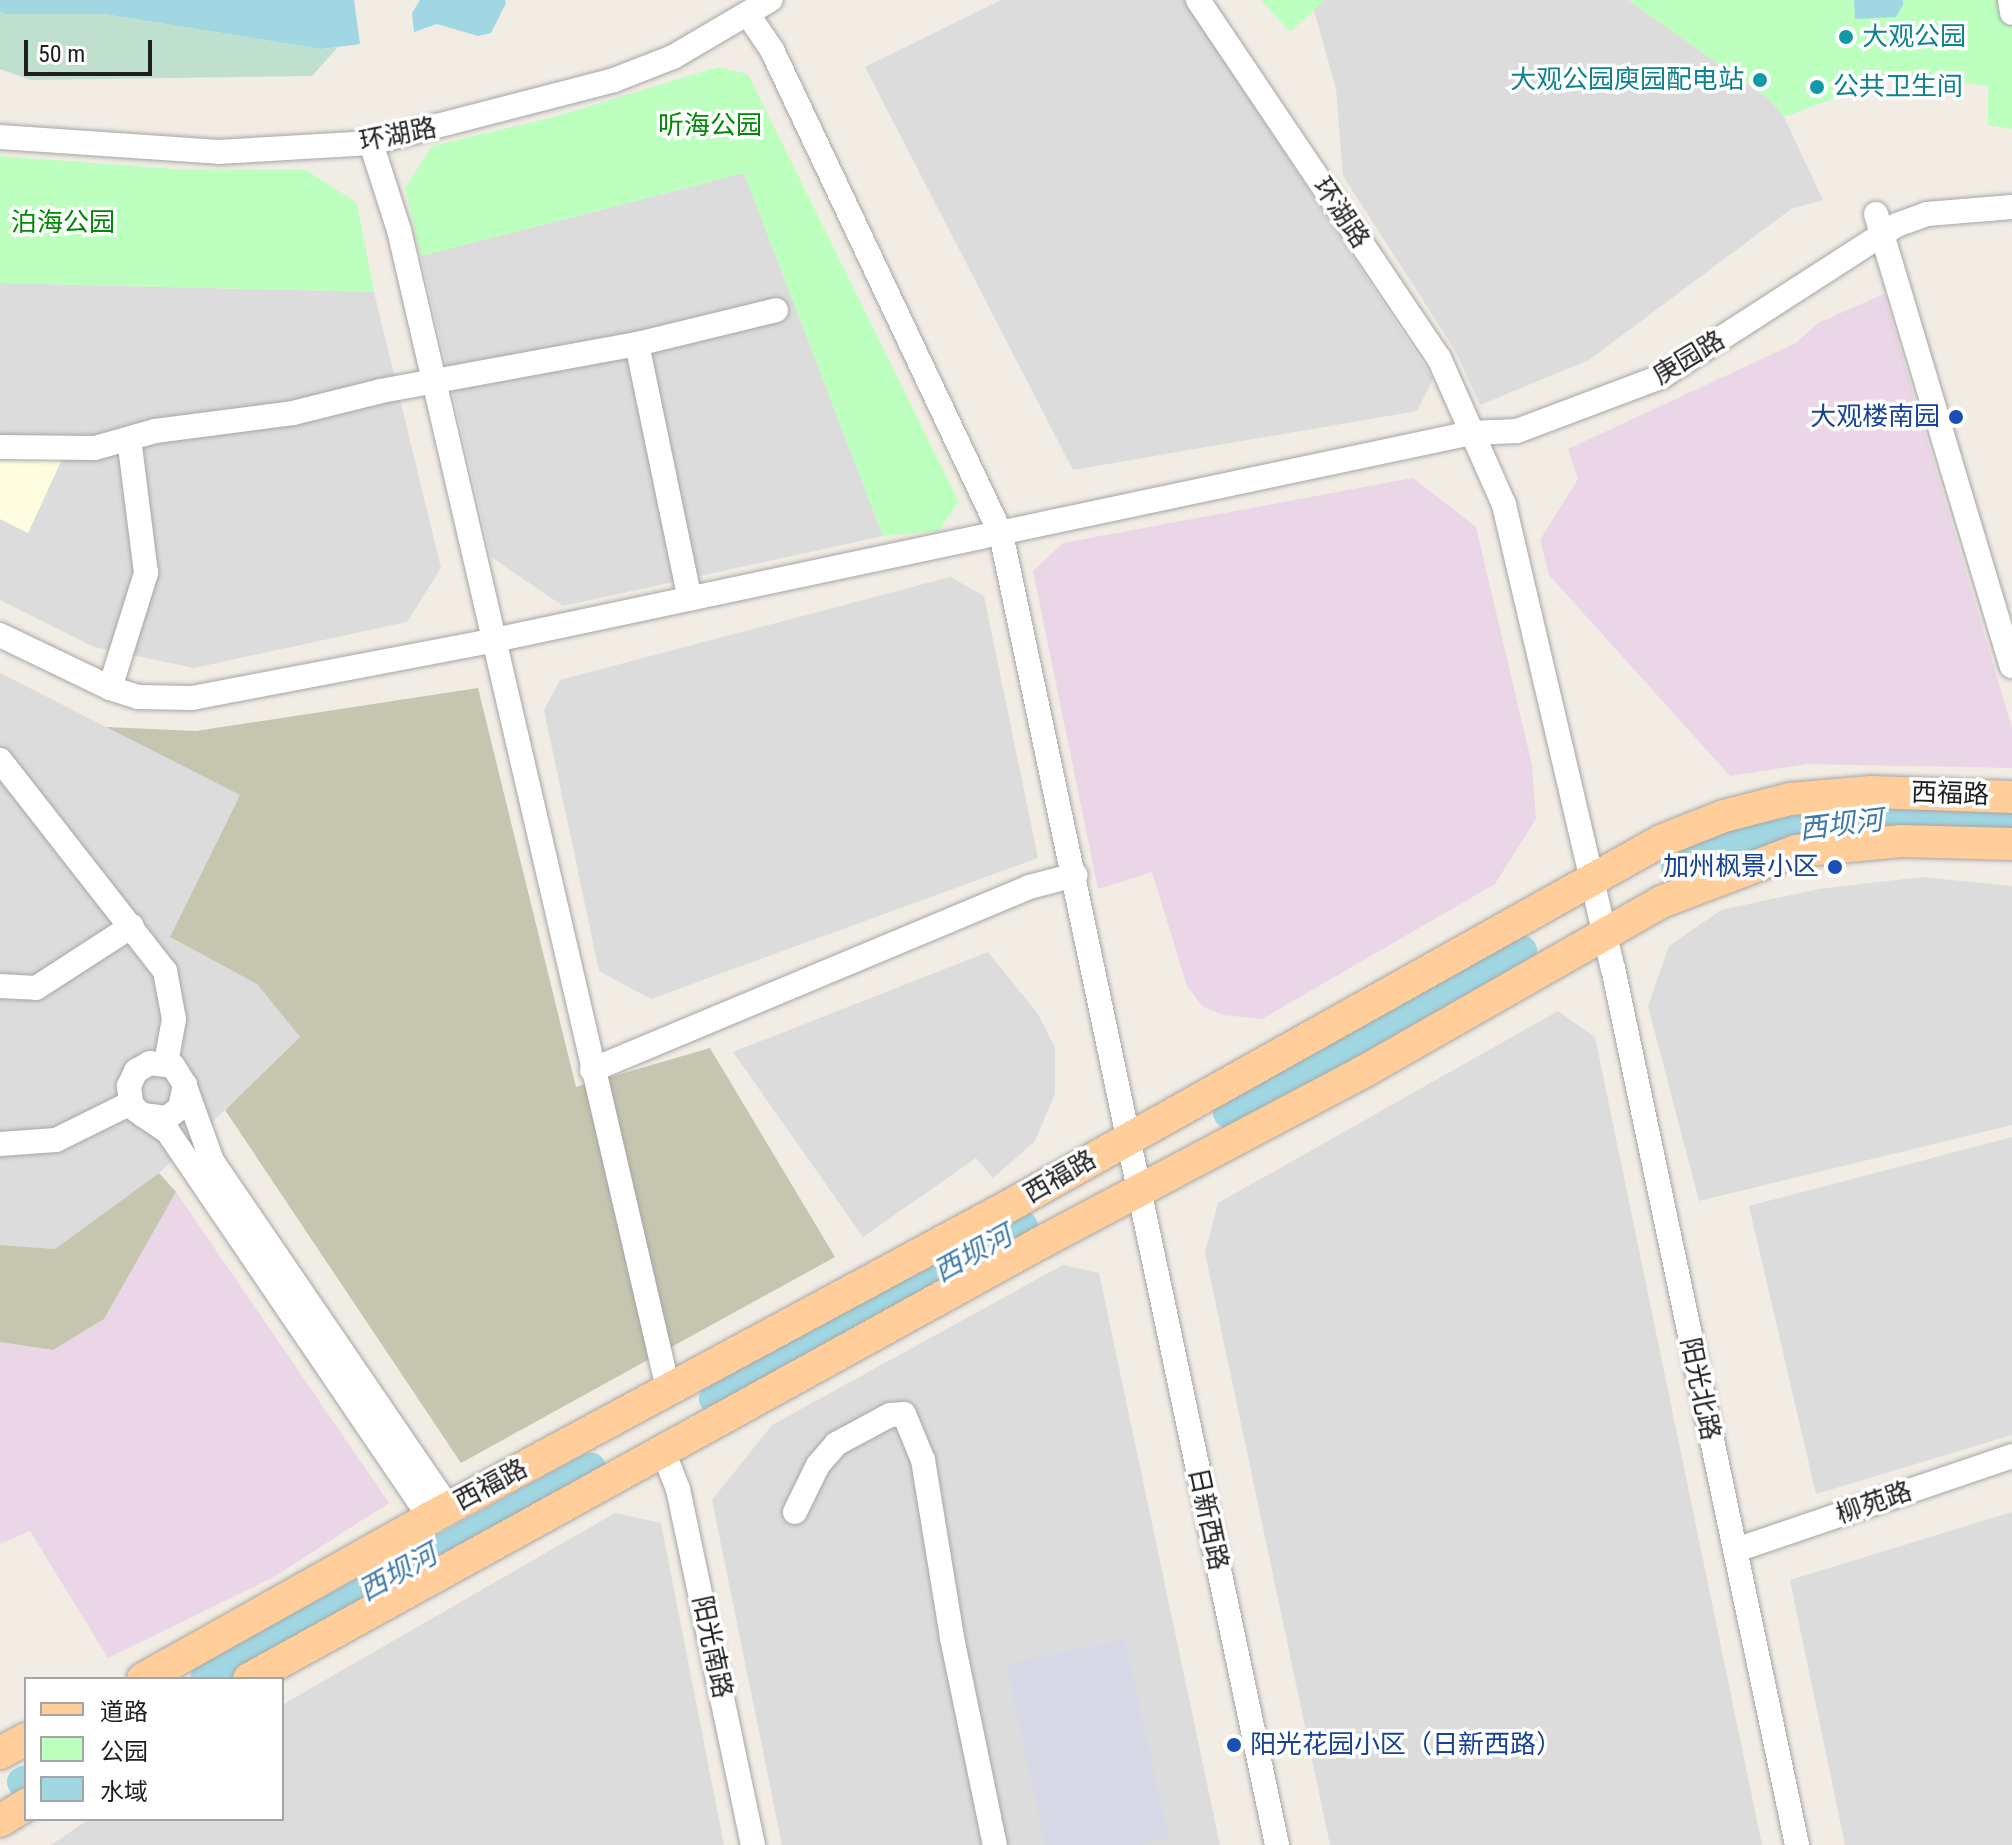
<!DOCTYPE html>
<html>
<head>
<meta charset="utf-8">
<style>
	body { margin:0 }
	#map { position:relative; width:2012px; height:1845px; overflow:hidden; background:#f1ece4; font-family:"Roboto Condensed","Noto Sans SC",sans-serif }
	div>[style] { position:absolute }
	[style*='--x'] { left:calc(var(--x)*1px); top:calc(var(--y)*1px); width:calc(var(--w)*1px); rotate:calc(var(--a)*1deg) }
	.residential>* { inset:0; background:#dddcdc }
	.industrial>* { inset:0; background:#ebd6e8 }
	.education>* { inset:0; background:#fffddf }
	.construction>* { inset:0; background:#c6c5af }
	.wetland>* { inset:0; background:#c0e0cf }
	.park>* { inset:0; background:#bdffbf }
	.plaza>* { inset:0; background:#d8d9e7 }
	.water>* { inset:0; background:#a0d7e3 }
	.river>* { height:30px; margin:-15px; padding:0 15px; transform-origin:15px; border-radius:15px; background:#a0d7e3 }
	.roads { filter:drop-shadow(0 0 2px #a6a6a6) drop-shadow(0 0 2px #a6a6a6) }
	.minor>* { height:24px; margin:-12px; padding:0 12px; transform-origin:12px; border-radius:12px; background:#fff }
	.major>* { height:32px; margin:-16px; padding:0 16px; transform-origin:16px; border-radius:16px; background:#ffce9b }
	.dots>* { width:22px; height:22px; translate:-50% -50%; box-sizing:border-box; border:4px solid #fff; border-radius:50% }
	span { translate:-50% -50%; white-space:nowrap; text-align:center; line-height:1.15; -webkit-text-stroke:7px #fff; paint-order:stroke }
	.culture-label { font-size:26px; color:#0d838f }
	.left { translate:0 -50%; text-align:left }
	.right { translate:-100% -50%; text-align:right }
	.park-label { font-size:26px; color:#018905 }
	.street-label { font-size:26px; color:#1f1f1f }
	.transit-label { font-size:26px; color:#164399 }
	.water-label { font-size:28px; color:#3c78a8; font-style:italic }
	.legend { position:absolute; left:24px; top:1677px; width:260px; height:144px; box-sizing:border-box; background:#fff; border:2px solid #a5a5a5; margin:0; padding:10px 14px; list-style:none; font-size:24px; color:#1f1f1f }
	.legend li { display:flex; align-items:center; gap:16px; height:40px }
	.legend b { width:40px; border:2px solid #a5a5a5 }
	.scale { position:absolute; left:24px; top:40px; width:128px; height:36px; box-sizing:border-box; border:4px solid #1f1f1f; border-top:0; padding-left:10px; font-size:24px; line-height:28px; white-space:nowrap; color:#1f1f1f; -webkit-text-stroke:6px #fff; paint-order:stroke }
</style>
</head>
<body>
<div id="map">
	<div class="residential">
		<div style="clip-path:polygon(1001px 0,1184px 0,1433px 379px,1417px 411px,1073px 470px,865px 67px)"></div>
		<div style="clip-path:polygon(1325px 0,1628px 0,1769px 99px,1784px 117px,1823px 200px,1791px 209px,1589px 360px,1480px 405px,1455px 350px,1343px 176px,1336px 89px,1314px 10px)"></div>
		<div style="clip-path:polygon(744px 173px,883px 536px,563px 606px,491px 557px,421px 256px)"></div>
		<div style="clip-path:polygon(0 283px,374px 292px,441px 568px,407px 622px,194px 668px,94px 647px,0 600px,0 519px,28px 533px,0 453px)"></div>
		<div style="clip-path:polygon(950px 577px,984px 596px,1038px 858px,651px 999px,599px 971px,544px 710px,560px 680px)"></div>
		<div style="clip-path:polygon(0 673px,240px 795px,170px 937px,257px 984px,300px 1037px,159px 1173px,55px 1249px,0 1245px)"></div>
		<div style="clip-path:polygon(1922px 877px,2012px 886px,2012px 1125px,1699px 1201px,1648px 1006px,1669px 946px,1721px 910px,1819px 889px)"></div>
		<div style="clip-path:polygon(988px 952px,1038px 1014px,1055px 1048px,1055px 1094px,1035px 1141px,993px 1178px,976px 1158px,863px 1237px,733px 1052px)"></div>
		<div style="clip-path:polygon(1558px 1011px,1595px 1037px,1762px 1845px,1330px 1845px,1205px 1253px,1218px 1203px)"></div>
		<div style="clip-path:polygon(2012px 1137px,2012px 1435px,1816px 1494px,1749px 1206px)"></div>
		<div style="clip-path:polygon(1063px 1265px,1099px 1273px,1220px 1845px,782px 1845px,712px 1500px,772px 1425px)"></div>
		<div style="clip-path:polygon(2012px 1512px,2012px 1845px,1845px 1845px,1790px 1580px)"></div>
		<div style="clip-path:polygon(615px 1513px,661px 1523px,724px 1845px,51px 1845px,89px 1819px,282px 1819px,282px 1705px)"></div>
	</div>
	<div class="industrial">
		<div style="clip-path:polygon(1884px 294px,2012px 728px,2012px 768px,1807px 764px,1730px 776px,1549px 575px,1540px 540px,1578px 479px,1568px 449px,1796px 343px,1818px 323px)"></div>
		<div style="clip-path:polygon(1413px 478px,1476px 527px,1532px 765px,1536px 819px,1495px 884px,1262px 1019px,1223px 1015px,1202px 1006px,1187px 986px,1152px 872px,1098px 889px,1033px 571px,1063px 543px)"></div>
		<div style="clip-path:polygon(176px 1192px,389px 1503px,272px 1578px,108px 1658px,30px 1531px,0 1544px,0 1342px,53px 1350px,104px 1319px)"></div>
	</div>
	<div class="education">
		<div style="clip-path:polygon(0 453px,64px 455px,28px 533px,0 519px)"></div>
	</div>
	<div class="construction">
		<div style="clip-path:polygon(478px 688px,576px 1087px,710px 1048px,835px 1257px,461px 1463px,225px 1110px,300px 1037px,257px 984px,170px 937px,240px 795px,106px 727px,196px 731px)"></div>
		<div style="clip-path:polygon(159px 1173px,176px 1192px,104px 1319px,53px 1350px,0 1342px,0 1245px,55px 1249px)"></div>
	</div>
	<div class="wetland">
		<div style="clip-path:polygon(0 11px,104px 14px,321px 49px,338px 47px,312px 76px,31px 80px,0 69px)"></div>
	</div>
	<div class="park">
		<div style="clip-path:polygon(1261px 0,1325px 0,1290px 32px)"></div>
		<div style="clip-path:polygon(1628px 0,2012px 0,2012px 129px,1988px 125px,1988px 86px,1900px 74px,1784px 117px,1769px 99px)"></div>
		<div style="clip-path:polygon(718px 67px,748px 74px,959px 502px,938px 531px,883px 536px,744px 173px,421px 256px,405px 188px,432px 146px,554px 117px)"></div>
		<div style="clip-path:polygon(0 156px,175px 169px,306px 170px,357px 203px,374px 292px,0 283px)"></div>
	</div>
	<div class="plaza">
		<div style="clip-path:polygon(1125px 1639px,1169px 1839px,1142px 1845px,1045px 1845px,1006px 1664px)"></div>
	</div>
	<div class="water">
		<div style="clip-path:polygon(0 0,354px 0,360px 44px,321px 49px,104px 14px,6px 14px,0 11px)"></div>
		<div style="clip-path:polygon(420px 0,505px 0,506px 3px,491px 33px,478px 36px,437px 24px,414px 32px,412px 13px)"></div>
		<div style="clip-path:polygon(1854px 0,1903px 0,1903px 5px,1896px 17px,1855px 19px)"></div>
	</div>
	<div class="river">
		<div style="--x:1676;--y:868;--w:83;--a:-21.9"></div>
		<div style="--x:1753;--y:837;--w:81;--a:-9.9"></div>
		<div style="--x:1833;--y:823;--w:46;--a:-6.2"></div>
		<div style="--x:1879;--y:818;--w:133;--a:2.2"></div>
		<div style="--x:1228;--y:1113;--w:336;--a:-28.9"></div>
		<div style="--x:714;--y:1399;--w:354;--a:-29.2"></div>
		<div style="--x:205;--y:1679;--w:440;--a:-28.7"></div>
		<div style="--x:22;--y:1782;--w:4;--a:-27"></div>
	</div>
	<div class="roads">
		<div class="minor">
			<div style="--x:1198;--y:0;--w:432;--a:56.1"></div>
			<div style="--x:1439;--y:358;--w:161;--a:66.1"></div>
			<div style="--x:1504;--y:505;--w:476;--a:76.8"></div>
			<div style="--x:1613;--y:968;--w:896;--a:78.15"></div>
			<div style="--x:2010;--y:0;--w:13;--a:81"></div>
			<div style="--x:749;--y:16;--w:41;--a:55.9"></div>
			<div style="--x:772;--y:50;--w:535;--a:64.68"></div>
			<div style="--x:1001;--y:534;--w:1340;--a:78.11"></div>
			<div style="--x:0;--y:137;--w:219;--a:3.9"></div>
			<div style="--x:218;--y:152;--w:153;--a:-3.4"></div>
			<div style="--x:371;--y:143;--w:251;--a:-14.5"></div>
			<div style="--x:614;--y:80;--w:63;--a:-21.3"></div>
			<div style="--x:673;--y:57;--w:113;--a:-30.4"></div>
			<div style="--x:371;--y:143;--w:91;--a:72.2"></div>
			<div style="--x:399;--y:230;--w:1190;--a:76.93"></div>
			<div style="--x:1876;--y:214;--w:472;--a:73.3"></div>
			<div style="--x:637;--y:344;--w:260;--a:78.3"></div>
			<div style="--x:0;--y:447;--w:95;--a:0.6"></div>
			<div style="--x:95;--y:448;--w:62;--a:-15.8"></div>
			<div style="--x:155;--y:431;--w:139;--a:-7.4"></div>
			<div style="--x:293;--y:413;--w:91;--a:-14"></div>
			<div style="--x:381;--y:391;--w:260;--a:-10.4"></div>
			<div style="--x:637;--y:344;--w:143;--a:-13.7"></div>
			<div style="--x:0;--y:635;--w:122;--a:25.7"></div>
			<div style="--x:110;--y:688;--w:29;--a:18"></div>
			<div style="--x:138;--y:697;--w:54;--a:1.1"></div>
			<div style="--x:192;--y:698;--w:303;--a:-10.8"></div>
			<div style="--x:490;--y:641;--w:1003;--a:-11.97"></div>
			<div style="--x:1471;--y:433;--w:46;--a:-2.5"></div>
			<div style="--x:1517;--y:431;--w:154;--a:-20.6"></div>
			<div style="--x:1661;--y:377;--w:281;--a:-32.8"></div>
			<div style="--x:1897;--y:225;--w:32;--a:-20"></div>
			<div style="--x:1927;--y:214;--w:85;--a:-4.7"></div>
			<div style="--x:110;--y:688;--w:121;--a:-72.6"></div>
			<div style="--x:146;--y:573;--w:135;--a:-97.2"></div>
			<div style="--x:0;--y:760;--w:268;--a:52"></div>
			<div style="--x:165;--y:971;--w:49;--a:79.4"></div>
			<div style="--x:174;--y:1019;--w:45;--a:100.3"></div>
			<div style="--x:0;--y:986;--w:36;--a:3"></div>
			<div style="--x:36;--y:988;--w:114;--a:-32.9"></div>
			<div style="--x:592;--y:1070;--w:474;--a:-22.7"></div>
			<div style="--x:1029;--y:887;--w:48;--a:-14.6"></div>
			<div style="--x:186;--y:1089;--w:77;--a:70.1"></div>
			<div style="--x:212;--y:1161;--w:421;--a:55.7"></div>
			<div style="--x:143;--y:1115;--w:24;--a:7"></div>
			<div style="--x:167;--y:1118;--w:16;--a:-38"></div>
			<div style="--x:180;--y:1108;--w:24;--a:-78"></div>
			<div style="--x:185;--y:1085;--w:22;--a:-122"></div>
			<div style="--x:173;--y:1066;--w:23;--a:-173"></div>
			<div style="--x:150;--y:1063;--w:16;--a:150"></div>
			<div style="--x:136;--y:1071;--w:17;--a:115"></div>
			<div style="--x:129;--y:1086;--w:17;--a:83"></div>
			<div style="--x:131;--y:1103;--w:9;--a:54"></div>
			<div style="--x:136;--y:1110;--w:9;--a:36"></div>
			<div style="--x:143;--y:1115;--w:30;--a:34"></div>
			<div style="--x:168;--y:1132;--w:467;--a:55.8"></div>
			<div style="--x:0;--y:1144;--w:56;--a:-4.1"></div>
			<div style="--x:56;--y:1140;--w:84;--a:-26.3"></div>
			<div style="--x:663;--y:1451;--w:41;--a:68.5"></div>
			<div style="--x:678;--y:1489;--w:364;--a:78.1"></div>
			<div style="--x:795;--y:1512;--w:52;--a:-63.9"></div>
			<div style="--x:818;--y:1465;--w:28;--a:-49"></div>
			<div style="--x:836;--y:1444;--w:61;--a:-28.2"></div>
			<div style="--x:890;--y:1415;--w:14;--a:-4"></div>
			<div style="--x:904;--y:1414;--w:50;--a:67.6"></div>
			<div style="--x:923;--y:1460;--w:180;--a:80.7"></div>
			<div style="--x:952;--y:1638;--w:211;--a:78.3"></div>
			<div style="--x:1736;--y:1550;--w:292;--a:-18.8"></div>
		</div>
		<div class="major">
			<div style="--x:143;--y:1679;--w:329;--a:-29.3"></div>
			<div style="--x:430;--y:1518;--w:658;--a:-28.32"></div>
			<div style="--x:1009;--y:1206;--w:747;--a:-29.24"></div>
			<div style="--x:1661;--y:841;--w:68;--a:-21.6"></div>
			<div style="--x:1724;--y:816;--w:68;--a:-14.4"></div>
			<div style="--x:1790;--y:799;--w:82;--a:-4.9"></div>
			<div style="--x:1872;--y:792;--w:140;--a:2"></div>
			<div style="--x:249;--y:1679;--w:903;--a:-28.86"></div>
			<div style="--x:1040;--y:1243;--w:368;--a:-27.9"></div>
			<div style="--x:1365;--y:1071;--w:341;--a:-29.7"></div>
			<div style="--x:1661;--y:902;--w:144;--a:-20.7"></div>
			<div style="--x:1796;--y:851;--w:106;--a:-5.4"></div>
			<div style="--x:1902;--y:841;--w:110;--a:1.6"></div>
			<div style="--x:0;--y:1753;--w:30;--a:-28"></div>
			<div style="--x:0;--y:1821;--w:31;--a:-32"></div>
		</div>
	</div>
	<div class="dots">
		<div style="left:1846px;top:37px;background:#0f9aa8"></div>
		<div style="left:1760px;top:80px;background:#0f9aa8"></div>
		<div style="left:1817px;top:87px;background:#0f9aa8"></div>
		<div style="left:1956px;top:417px;background:#1a4fb4"></div>
		<div style="left:1835px;top:867px;background:#1a4fb4"></div>
		<div style="left:1234px;top:1745px;background:#1a4fb4"></div>
	</div>
	<div class="culture-label">
		<span class="left" style="left:1862px;top:37px">大观公园</span>
		<span class="right" style="left:1744px;top:80px">大观公园庾园配电站</span>
		<span class="left" style="left:1833px;top:87px">公共卫生间</span>
	</div>
	<div class="park-label">
		<span style="left:710px;top:126px">听海公园</span>
		<span style="left:63px;top:223px">泊海公园</span>
	</div>
	<div class="street-label">
		<span style="left:398px;top:135px;rotate:-11deg">环湖路</span>
		<span style="left:1341px;top:213px;rotate:56deg">环湖路</span>
		<span style="left:1689px;top:358px;rotate:-31deg">庚园路</span>
		<span style="left:1950px;top:794px;rotate:2deg">西福路</span>
		<span style="left:1060px;top:1177px;rotate:-30deg">西福路</span>
		<span style="left:1700px;top:1389px;rotate:78deg">阳光北路</span>
		<span style="left:491px;top:1485px;rotate:-28deg">西福路</span>
		<span style="left:1874px;top:1503px;rotate:-19deg">柳苑路</span>
		<span style="left:1208px;top:1519px;rotate:78deg">日新西路</span>
		<span style="left:712px;top:1647px;rotate:78deg">阳光南路</span>
	</div>
	<div class="transit-label">
		<span class="right" style="left:1940px;top:417px">大观楼南园</span>
		<span class="right" style="left:1819px;top:867px">加州枫景小区</span>
		<span class="left" style="left:1250px;top:1745px">阳光花园小区（日新西路）</span>
	</div>
	<div class="water-label">
		<span style="left:1841px;top:825px;rotate:-7deg">西坝河</span>
		<span style="left:973px;top:1254px;rotate:-29deg">西坝河</span>
		<span style="left:398px;top:1573px;rotate:-29deg">西坝河</span>
	</div>
	<ul class="legend">
	<li><b style="height:10px;background:#ffce9b"></b>道路</li>
	<li><b style="height:22px;background:#bdffbf"></b>公园</li>
	<li><b style="height:22px;background:#a0d7e3"></b>水域</li>
	</ul>
	<div class="scale">50 m</div>
</div>
</body>
</html>
